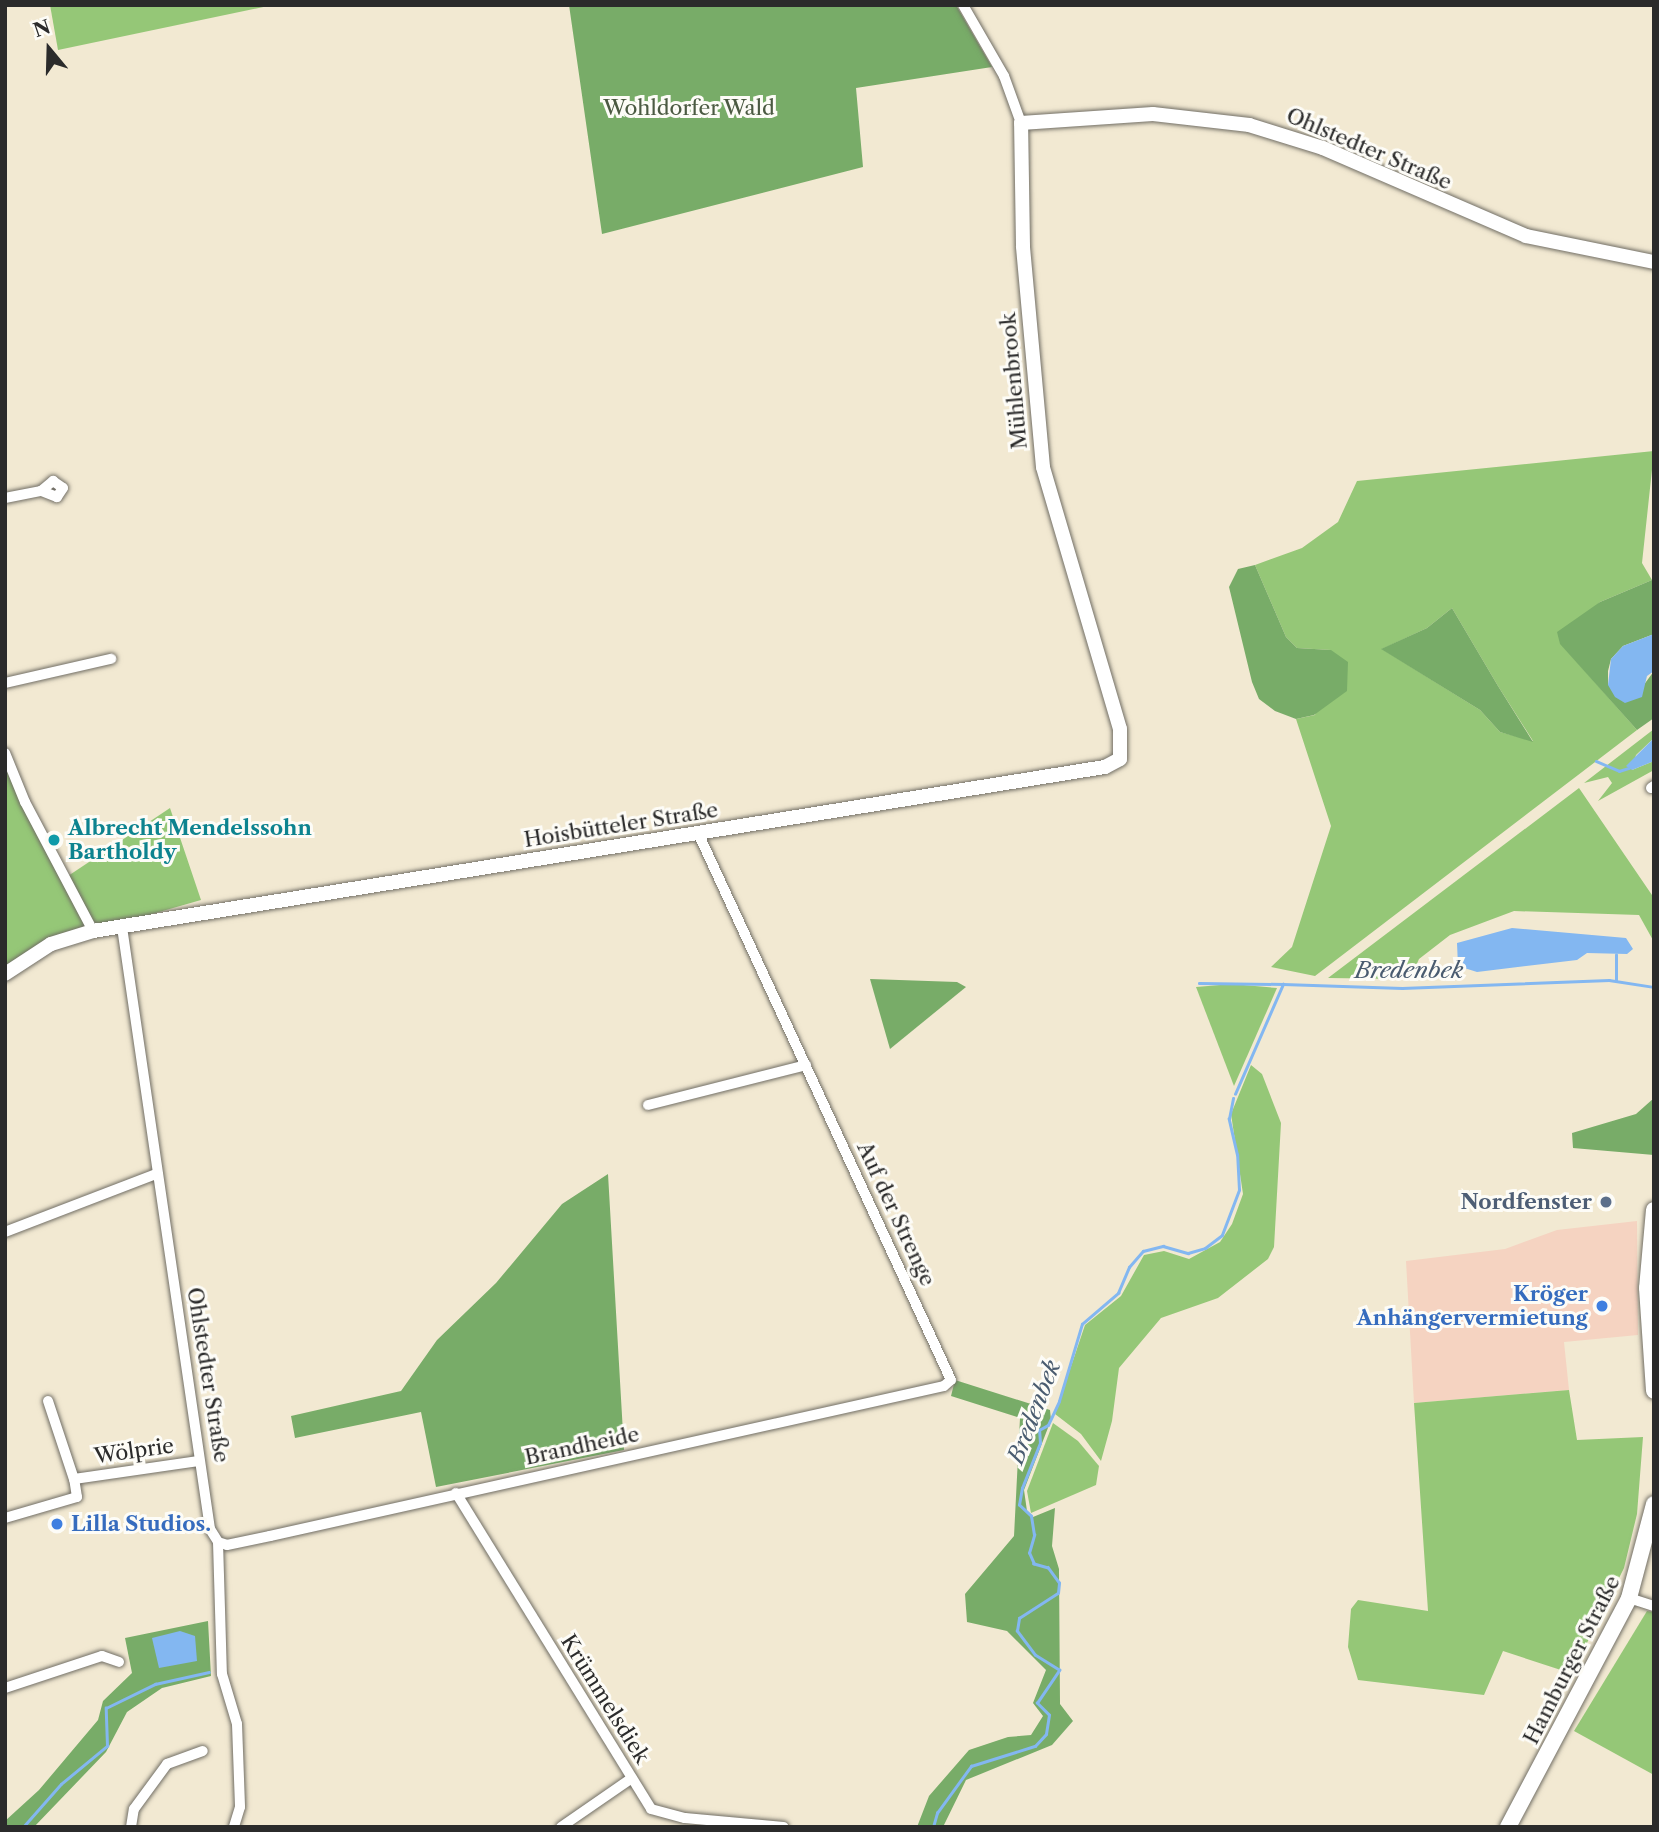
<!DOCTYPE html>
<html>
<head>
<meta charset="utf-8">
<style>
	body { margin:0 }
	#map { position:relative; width:1659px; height:1832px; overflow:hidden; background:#f2e9d2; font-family:"Libre Caslon Text",serif }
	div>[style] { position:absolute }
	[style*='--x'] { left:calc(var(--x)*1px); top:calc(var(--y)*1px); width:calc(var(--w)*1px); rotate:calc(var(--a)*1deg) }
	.built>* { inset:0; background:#f5d3c1 }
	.green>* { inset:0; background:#95c777 }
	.forest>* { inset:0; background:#78ac68 }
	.water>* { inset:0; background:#83b7f1 }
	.stream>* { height:2.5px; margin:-1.25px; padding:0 1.25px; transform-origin:1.25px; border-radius:1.25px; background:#83b7f1 }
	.roads { filter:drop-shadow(0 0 2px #716e65) drop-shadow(0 0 2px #716e65) }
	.street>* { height:10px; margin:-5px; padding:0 5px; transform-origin:5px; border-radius:5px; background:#fff }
	.secondary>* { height:14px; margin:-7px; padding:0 7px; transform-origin:7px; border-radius:7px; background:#fff }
	.primary>* { height:16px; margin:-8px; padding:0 8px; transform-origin:8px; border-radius:8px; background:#fff }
	.dots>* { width:19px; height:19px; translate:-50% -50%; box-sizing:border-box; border:4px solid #fdfcf7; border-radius:50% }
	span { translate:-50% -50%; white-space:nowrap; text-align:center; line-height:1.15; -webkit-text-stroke:6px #fdfcf7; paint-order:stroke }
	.park-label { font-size:21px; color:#4b5a42 }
	.street-label { font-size:21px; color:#2b2b2b }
	.culture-label { font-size:21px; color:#0d838f; font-weight:700 }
	.left { translate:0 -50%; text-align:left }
	.service-label { font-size:21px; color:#4e5e75; font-weight:700 }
	.right { translate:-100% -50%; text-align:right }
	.shop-label { font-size:21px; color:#366cbe; font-weight:700 }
	.water-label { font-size:23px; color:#4a5c70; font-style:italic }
	.frame { position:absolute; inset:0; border:7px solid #2b2b2b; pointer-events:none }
	.north { position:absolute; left:14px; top:14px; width:70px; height:70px; -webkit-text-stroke:5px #fdfcf7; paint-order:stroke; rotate:341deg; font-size:19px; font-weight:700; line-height:28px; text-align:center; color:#2b2b2b }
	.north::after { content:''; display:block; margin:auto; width:24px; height:32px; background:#2b2b2b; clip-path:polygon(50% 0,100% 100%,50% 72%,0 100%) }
</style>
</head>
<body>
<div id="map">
	<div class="built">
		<div style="clip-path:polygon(1637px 1221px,1638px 1335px,1564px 1342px,1569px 1390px,1414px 1403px,1406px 1261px,1505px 1249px,1557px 1230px)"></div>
	</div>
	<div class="green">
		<div style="clip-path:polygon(50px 5px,273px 5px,58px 50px)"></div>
		<div style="clip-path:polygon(evenodd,1654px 451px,1642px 563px,1652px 580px,1600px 602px,1561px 644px,1637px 730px,1315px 976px,1271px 967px,1292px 947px,1331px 826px,1296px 719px,1315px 715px,1331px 650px,1297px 648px,1286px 637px,1255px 565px,1302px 548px,1338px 522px,1357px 481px,1654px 451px,1452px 608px,1498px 686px,1533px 741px,1500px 732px,1480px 710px,1382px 649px,1427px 628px,1452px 608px)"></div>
		<div style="clip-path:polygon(1654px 729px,1654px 738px,1636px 755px,1632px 770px,1654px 761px,1654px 770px,1598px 801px,1612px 783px,1608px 777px,1584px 783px)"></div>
		<div style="clip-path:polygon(5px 753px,65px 878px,170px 808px,201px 900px,93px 931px,5px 966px)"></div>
		<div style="clip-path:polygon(1579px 788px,1654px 898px,1654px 942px,1639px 915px,1514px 911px,1450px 935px,1419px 959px,1412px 975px,1401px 979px,1328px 978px)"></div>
		<div style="clip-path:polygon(1232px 984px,1277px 988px,1234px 1086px,1196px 987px)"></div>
		<div style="clip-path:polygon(1251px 1065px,1262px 1074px,1281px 1123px,1274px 1247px,1268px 1259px,1218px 1298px,1161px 1318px,1119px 1368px,1112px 1421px,1101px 1461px,1081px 1434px,1055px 1414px,1085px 1325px,1121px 1296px,1144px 1255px,1164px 1251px,1189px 1259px,1220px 1242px,1232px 1224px,1243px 1194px,1231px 1114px)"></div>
		<div style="clip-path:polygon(1569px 1390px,1577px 1440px,1643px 1437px,1637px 1514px,1624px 1568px,1578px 1661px,1567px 1672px,1503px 1651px,1484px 1695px,1358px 1680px,1348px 1647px,1351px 1609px,1358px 1600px,1428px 1611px,1414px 1403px)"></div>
		<div style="clip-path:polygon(1053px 1423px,1078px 1441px,1099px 1466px,1096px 1485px,1031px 1513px,1027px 1491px)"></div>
		<div style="clip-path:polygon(1647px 1611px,1654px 1612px,1654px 1775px,1574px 1731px)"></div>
	</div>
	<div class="forest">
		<div style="clip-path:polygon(569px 5px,956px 5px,992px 67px,856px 88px,863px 167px,602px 234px)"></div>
		<div style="clip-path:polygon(1255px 565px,1286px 637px,1297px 648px,1331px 650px,1348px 662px,1347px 691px,1314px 715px,1296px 719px,1275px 711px,1259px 699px,1252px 682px,1229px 587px,1238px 569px)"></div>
		<div style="clip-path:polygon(1652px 580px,1654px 634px,1623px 646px,1611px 659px,1608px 671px,1608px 685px,1643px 686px,1654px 671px,1654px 718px,1637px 730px,1560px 644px,1557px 632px,1600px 602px)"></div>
		<div style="clip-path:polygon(1452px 608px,1498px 686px,1533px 742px,1500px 732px,1480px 710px,1381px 649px,1427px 628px)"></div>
		<div style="clip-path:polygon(870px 979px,957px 982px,966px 987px,890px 1049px)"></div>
		<div style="clip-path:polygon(1654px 1098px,1654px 1155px,1573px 1148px,1572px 1133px,1636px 1114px)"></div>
		<div style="clip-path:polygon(608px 1174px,624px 1450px,436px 1487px,421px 1412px,295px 1438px,291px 1416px,401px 1391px,437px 1340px,496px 1283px,562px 1204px)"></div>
		<div style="clip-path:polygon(955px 1380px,1050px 1410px,1051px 1420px,1024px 1490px,1027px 1511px,1033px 1517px,1055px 1508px,1052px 1546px,1059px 1569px,1060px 1704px,1073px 1721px,1052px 1745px,966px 1780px,943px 1827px,917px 1827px,929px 1796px,969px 1750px,1008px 1737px,1031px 1735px,1043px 1716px,1033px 1703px,1046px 1670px,1007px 1631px,967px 1622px,965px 1594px,1014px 1536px,1020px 1418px,951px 1396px)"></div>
		<div style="clip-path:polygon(208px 1621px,211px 1676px,162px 1688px,127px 1712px,106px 1752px,34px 1827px,5px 1827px,5px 1821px,39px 1790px,98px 1720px,103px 1701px,132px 1673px,125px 1638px)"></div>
	</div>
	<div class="water">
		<div style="clip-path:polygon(1654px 634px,1654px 671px,1647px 676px,1642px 697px,1625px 703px,1615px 697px,1608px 685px,1611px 659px,1623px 646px)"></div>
		<div style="clip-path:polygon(1654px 738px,1654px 761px,1632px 770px,1626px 766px)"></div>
		<div style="clip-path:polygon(1512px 928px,1626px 938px,1633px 949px,1627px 954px,1587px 953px,1577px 960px,1477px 972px,1458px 966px,1457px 943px)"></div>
		<div style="clip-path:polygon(180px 1631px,195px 1636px,197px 1661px,159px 1668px,152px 1638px)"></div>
	</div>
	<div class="stream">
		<div style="--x:1596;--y:761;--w:25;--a:23"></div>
		<div style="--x:1619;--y:771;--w:10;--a:-17"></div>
		<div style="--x:1616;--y:980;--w:25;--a:-90"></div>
		<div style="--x:1199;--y:983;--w:84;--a:0.7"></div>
		<div style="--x:1235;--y:1094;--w:120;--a:-66.4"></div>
		<div style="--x:1283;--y:984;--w:119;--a:1.9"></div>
		<div style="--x:1402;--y:988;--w:207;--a:-2.2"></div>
		<div style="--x:1609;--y:980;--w:46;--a:8.8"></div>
		<div style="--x:23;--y:1827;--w:57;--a:-48.5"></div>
		<div style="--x:61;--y:1784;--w:60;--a:-39.6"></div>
		<div style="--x:107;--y:1746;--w:38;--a:-92"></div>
		<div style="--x:106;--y:1708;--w:55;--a:-26.1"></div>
		<div style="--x:155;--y:1684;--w:55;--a:-12.5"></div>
		<div style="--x:933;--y:1827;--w:15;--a:-74"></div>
		<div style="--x:937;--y:1813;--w:58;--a:-54.1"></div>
		<div style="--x:971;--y:1766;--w:67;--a:-17.4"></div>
		<div style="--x:1035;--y:1746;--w:16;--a:-47"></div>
		<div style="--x:1046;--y:1734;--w:19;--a:-81"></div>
		<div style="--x:1049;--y:1715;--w:17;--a:-135"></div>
		<div style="--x:1037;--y:1703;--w:40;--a:-56"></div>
		<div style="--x:1059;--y:1670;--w:28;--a:-148"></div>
		<div style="--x:1035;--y:1655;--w:30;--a:-127"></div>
		<div style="--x:1017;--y:1631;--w:13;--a:-81"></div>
		<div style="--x:1019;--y:1618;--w:46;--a:-32.7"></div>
		<div style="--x:1058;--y:1593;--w:10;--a:-84"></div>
		<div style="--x:1059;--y:1583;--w:19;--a:-126"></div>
		<div style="--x:1048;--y:1568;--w:15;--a:-164"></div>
		<div style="--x:1034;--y:1564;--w:12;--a:-114"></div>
		<div style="--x:1029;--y:1553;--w:19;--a:-74"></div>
		<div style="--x:1034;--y:1535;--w:19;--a:-99"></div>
		<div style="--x:1031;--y:1516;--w:16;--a:-137"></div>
		<div style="--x:1019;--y:1505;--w:17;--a:-80"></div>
		<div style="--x:1022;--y:1488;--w:48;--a:-68.2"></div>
		<div style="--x:1040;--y:1443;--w:13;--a:-94"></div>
		<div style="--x:1039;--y:1430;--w:10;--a:-29"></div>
		<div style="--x:1048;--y:1425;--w:26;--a:-65"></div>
		<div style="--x:1059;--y:1401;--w:80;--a:-73.4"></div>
		<div style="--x:1082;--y:1324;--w:48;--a:-40.7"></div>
		<div style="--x:1118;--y:1293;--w:28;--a:-67"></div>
		<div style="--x:1129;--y:1267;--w:21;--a:-49"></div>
		<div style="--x:1143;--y:1251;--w:21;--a:-14"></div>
		<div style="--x:1163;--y:1246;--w:26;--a:16"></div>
		<div style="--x:1188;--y:1253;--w:18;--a:-16"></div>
		<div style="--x:1205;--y:1248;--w:21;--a:-37"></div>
		<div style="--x:1222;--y:1235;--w:48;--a:-69.3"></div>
		<div style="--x:1239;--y:1190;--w:35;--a:-93"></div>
		<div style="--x:1237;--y:1155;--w:37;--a:-103"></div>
		<div style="--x:1229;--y:1119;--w:21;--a:-79"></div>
	</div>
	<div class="roads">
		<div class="street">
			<div style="--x:963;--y:5;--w:82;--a:60"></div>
			<div style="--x:1004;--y:76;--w:50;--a:70.1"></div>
			<div style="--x:5;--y:498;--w:37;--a:-11"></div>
			<div style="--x:41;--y:491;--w:16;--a:-40"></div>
			<div style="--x:53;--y:481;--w:12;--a:35"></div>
			<div style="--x:63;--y:488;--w:11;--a:124"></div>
			<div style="--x:57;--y:497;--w:17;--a:-159"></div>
			<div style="--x:5;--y:683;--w:109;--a:-12.8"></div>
			<div style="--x:5;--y:753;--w:53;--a:67.8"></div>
			<div style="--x:25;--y:802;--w:146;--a:62.2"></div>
			<div style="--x:1651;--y:788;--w:4;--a:-34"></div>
			<div style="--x:122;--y:927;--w:608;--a:81.68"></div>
			<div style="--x:210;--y:1529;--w:15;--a:58"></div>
			<div style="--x:218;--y:1542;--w:132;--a:88.3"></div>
			<div style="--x:222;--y:1674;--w:52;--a:73.3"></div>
			<div style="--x:237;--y:1724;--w:83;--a:87.9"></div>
			<div style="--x:240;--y:1807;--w:21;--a:107"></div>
			<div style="--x:648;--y:1105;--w:163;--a:-14.2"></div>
			<div style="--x:5;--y:1232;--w:162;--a:-21"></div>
			<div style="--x:48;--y:1401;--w:82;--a:71.6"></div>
			<div style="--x:456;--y:1493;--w:371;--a:58.3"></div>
			<div style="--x:651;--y:1809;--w:35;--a:15"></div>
			<div style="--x:685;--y:1818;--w:99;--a:5.2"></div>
			<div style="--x:5;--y:1518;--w:75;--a:-16.3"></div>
			<div style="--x:77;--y:1497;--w:18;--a:-99"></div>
			<div style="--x:74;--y:1479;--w:126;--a:-8.2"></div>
			<div style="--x:218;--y:1542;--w:9;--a:18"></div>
			<div style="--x:227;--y:1545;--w:44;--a:-11.8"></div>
			<div style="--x:270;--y:1536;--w:690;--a:-12.55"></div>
			<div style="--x:944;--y:1386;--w:9;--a:-41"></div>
			<div style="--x:951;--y:1380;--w:603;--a:-114.82"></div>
			<div style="--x:1629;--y:1598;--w:26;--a:18"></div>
			<div style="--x:5;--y:1688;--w:102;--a:-18.3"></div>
			<div style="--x:102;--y:1656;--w:18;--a:19"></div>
			<div style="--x:131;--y:1827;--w:18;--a:-81"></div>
			<div style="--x:134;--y:1809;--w:56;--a:-53.7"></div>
			<div style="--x:167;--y:1764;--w:38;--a:-20"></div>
			<div style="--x:561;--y:1827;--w:86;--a:-34.6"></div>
		</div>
		<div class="secondary">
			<div style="--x:5;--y:974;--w:55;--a:-33.1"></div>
			<div style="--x:51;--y:944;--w:44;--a:-17.2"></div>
			<div style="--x:93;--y:931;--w:1025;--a:-9.21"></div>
			<div style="--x:1105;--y:767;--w:17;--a:-28"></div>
			<div style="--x:1120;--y:759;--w:30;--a:-90"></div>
			<div style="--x:1120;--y:729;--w:273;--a:-106.4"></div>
			<div style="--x:1043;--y:467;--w:222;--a:-95.2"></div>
			<div style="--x:1023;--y:246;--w:123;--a:-90.9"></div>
			<div style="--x:1021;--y:123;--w:132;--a:-3.9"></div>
			<div style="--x:1153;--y:114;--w:97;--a:6.5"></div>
			<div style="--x:1249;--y:125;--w:77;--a:17.3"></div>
			<div style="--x:1323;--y:148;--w:221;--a:23.4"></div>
			<div style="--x:1526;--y:236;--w:131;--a:11.5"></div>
		</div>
		<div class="primary">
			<div style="--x:1654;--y:1210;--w:78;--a:95.1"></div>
			<div style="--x:1647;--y:1288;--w:103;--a:86.1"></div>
			<div style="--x:1508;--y:1827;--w:259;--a:-62.1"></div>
			<div style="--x:1629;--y:1598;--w:97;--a:-75.1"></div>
		</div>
	</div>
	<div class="dots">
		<div style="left:54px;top:840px;background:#0f9aa8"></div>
		<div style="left:1606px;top:1202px;background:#5c6f8a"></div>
		<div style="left:1602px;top:1306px;background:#3f7fe0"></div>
		<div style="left:57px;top:1524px;background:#3f7fe0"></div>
	</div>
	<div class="park-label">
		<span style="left:689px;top:108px">Wohldorfer Wald</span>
	</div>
	<div class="street-label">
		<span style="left:1369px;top:149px;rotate:23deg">Ohlstedter Straße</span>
		<span style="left:1014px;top:381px;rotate:-95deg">Mühlenbrook</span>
		<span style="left:621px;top:825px;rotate:-9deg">Hoisbütteler Straße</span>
		<span style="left:896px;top:1214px;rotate:65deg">Auf der Strenge</span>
		<span style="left:208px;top:1375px;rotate:81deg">Ohlstedter Straße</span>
		<span style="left:582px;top:1446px;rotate:-12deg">Brandheide</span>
		<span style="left:134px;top:1451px;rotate:-8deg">Wölprie</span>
		<span style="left:1572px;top:1660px;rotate:-63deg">Hamburger Straße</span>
		<span style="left:605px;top:1699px;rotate:58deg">Krümmelsdiek</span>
	</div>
	<div class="culture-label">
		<span class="left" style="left:68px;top:840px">Albrecht Mendelssohn<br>Bartholdy</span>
	</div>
	<div class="service-label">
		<span class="right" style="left:1592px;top:1202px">Nordfenster</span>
	</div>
	<div class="shop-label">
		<span class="right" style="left:1588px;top:1306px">Kröger<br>Anhängervermietung</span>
		<span class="left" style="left:71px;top:1524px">Lilla Studios.</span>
	</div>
	<div class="water-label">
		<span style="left:1409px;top:970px">Bredenbek</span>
		<span style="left:1034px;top:1412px;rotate:-69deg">Bredenbek</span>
	</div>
	<div class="frame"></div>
	<div class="north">N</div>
</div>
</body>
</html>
